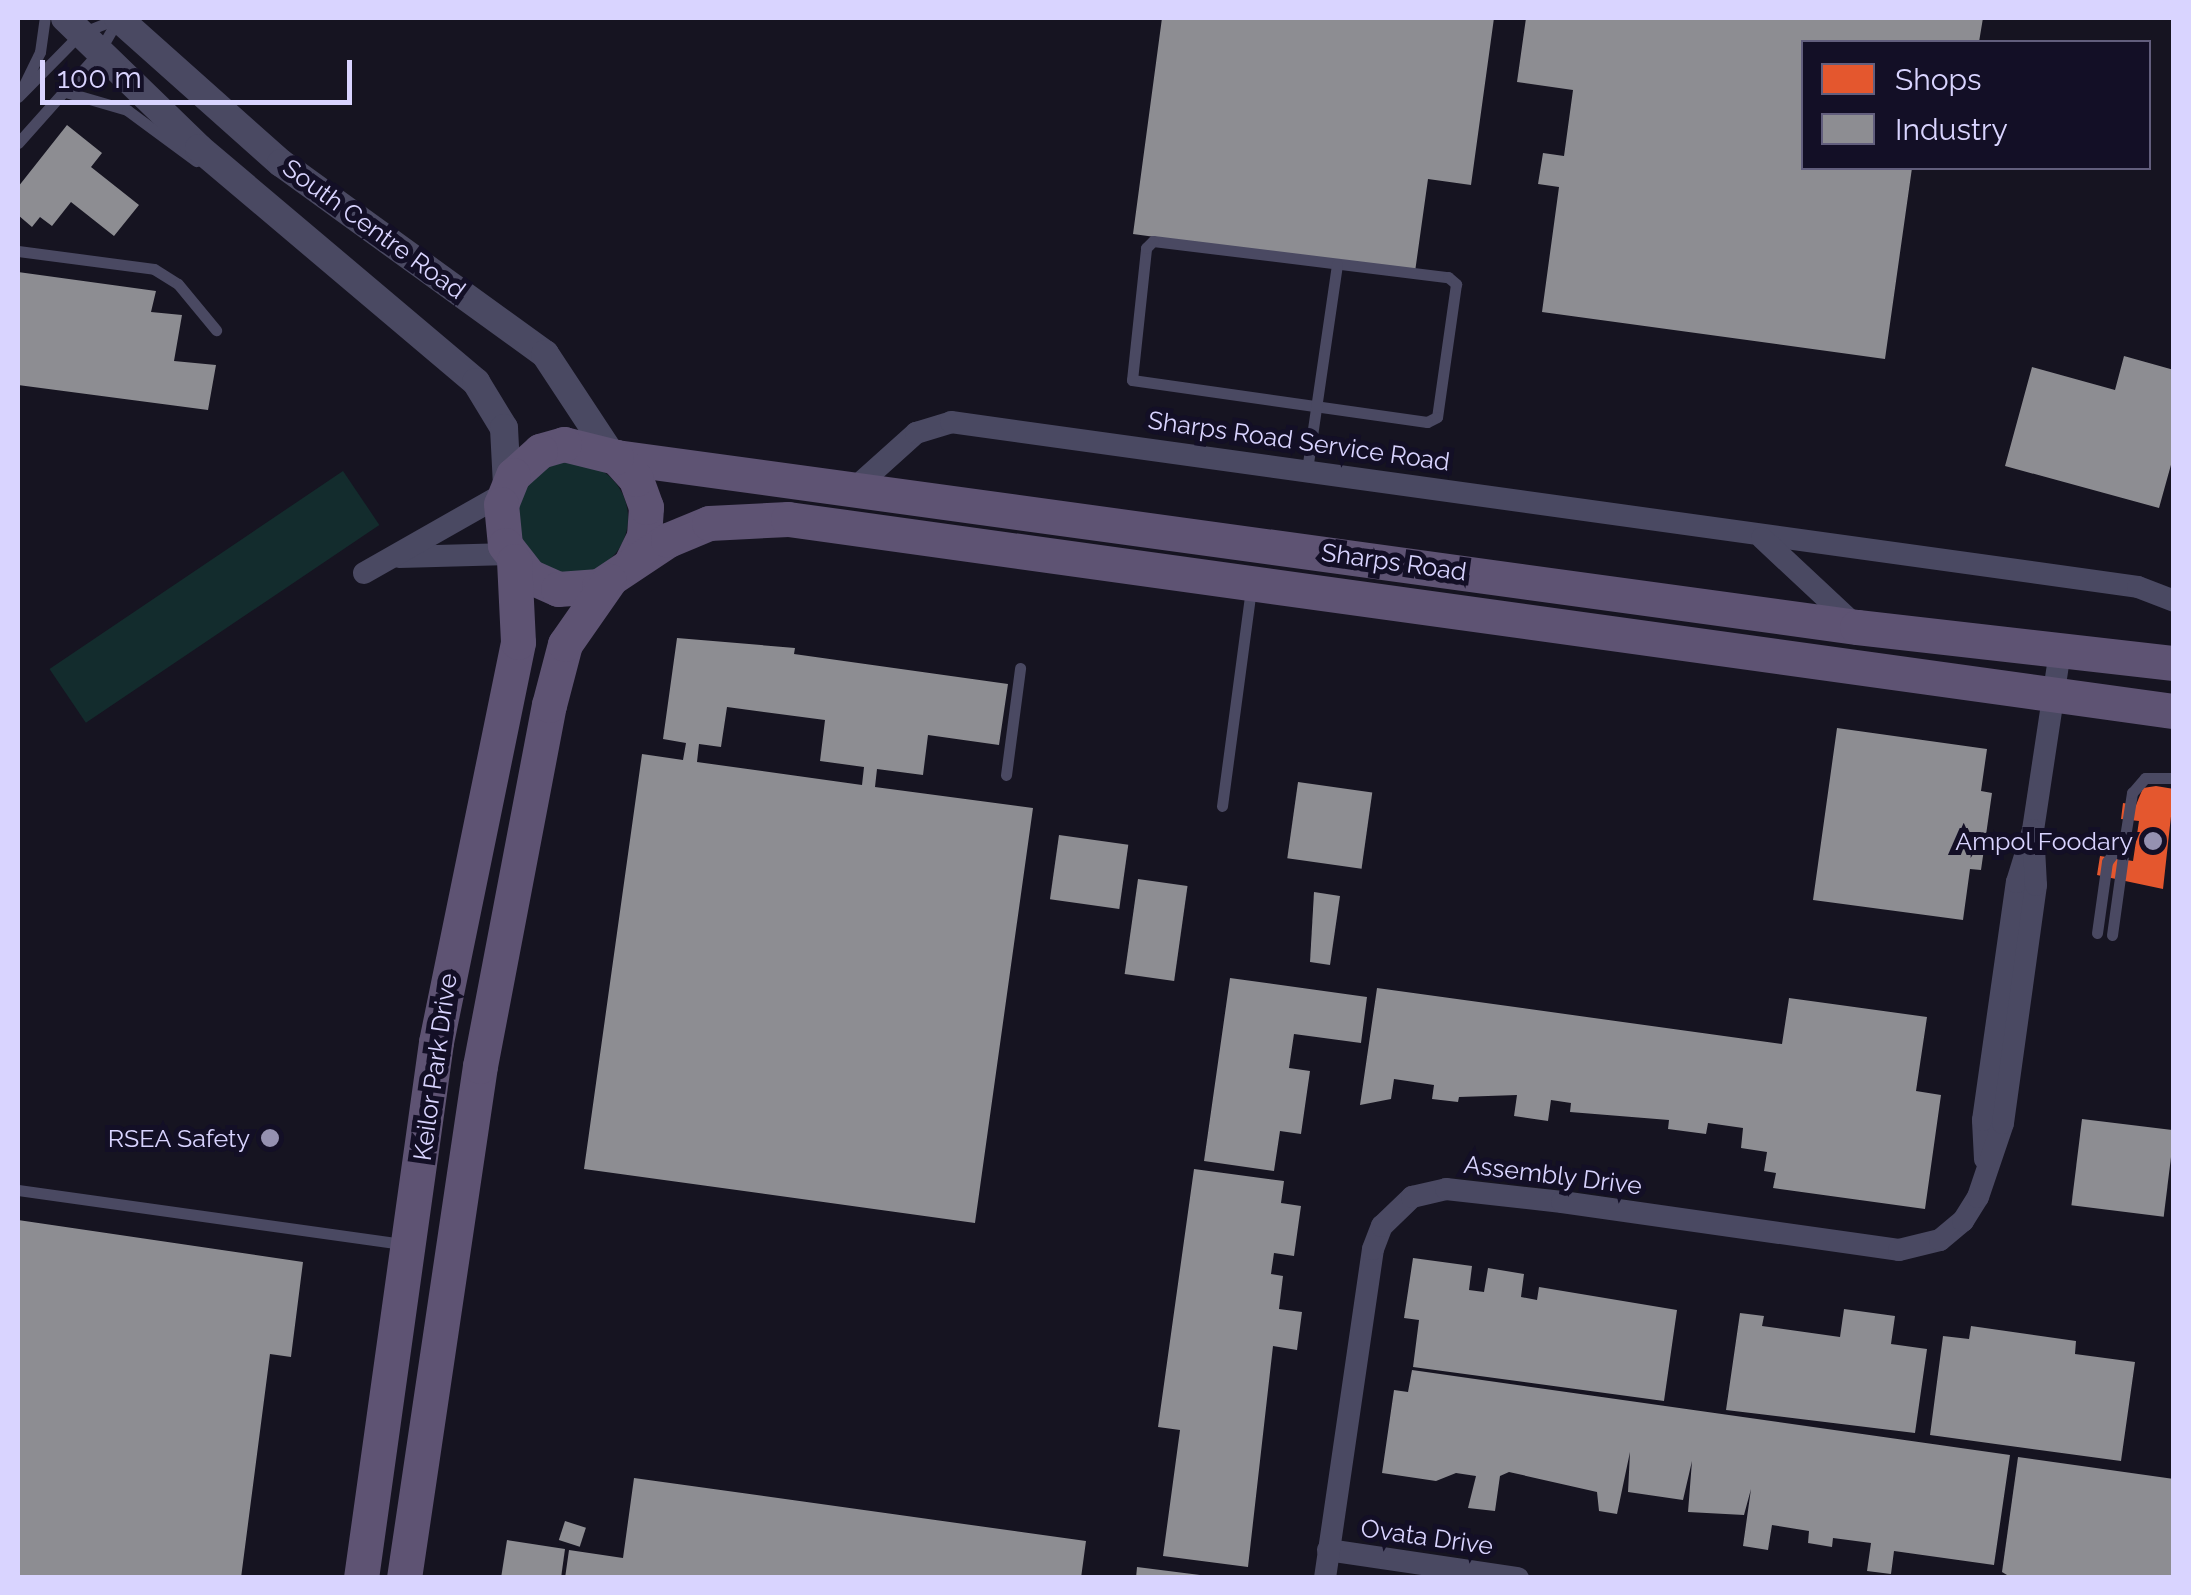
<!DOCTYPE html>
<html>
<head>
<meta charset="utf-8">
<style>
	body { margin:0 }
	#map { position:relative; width:2191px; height:1595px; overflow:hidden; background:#161421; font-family:Raleway,sans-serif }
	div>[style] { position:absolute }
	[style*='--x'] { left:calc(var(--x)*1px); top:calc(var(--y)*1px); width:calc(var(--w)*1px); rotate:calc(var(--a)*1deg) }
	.green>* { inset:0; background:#132c2d; transform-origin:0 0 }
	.round { border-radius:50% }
	.shops>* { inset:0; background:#e4572e }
	.industry>* { inset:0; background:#8d8d92; transform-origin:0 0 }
	.service>* { height:11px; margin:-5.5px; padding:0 5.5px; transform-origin:5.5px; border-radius:5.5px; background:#4a4962 }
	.minor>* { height:22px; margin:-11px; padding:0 11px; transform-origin:11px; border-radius:11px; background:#4a4962 }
	.tertiary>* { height:28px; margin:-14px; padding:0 14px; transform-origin:14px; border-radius:14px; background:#4a4962 }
	.primary>* { height:35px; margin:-17.5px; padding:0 17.5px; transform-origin:17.5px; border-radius:17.5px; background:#5e5373 }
	.dots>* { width:28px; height:28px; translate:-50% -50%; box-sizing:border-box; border:5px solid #130f26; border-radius:50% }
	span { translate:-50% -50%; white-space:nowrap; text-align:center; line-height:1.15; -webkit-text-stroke:10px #130f26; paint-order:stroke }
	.street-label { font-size:25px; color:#d9d4ff }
	.poi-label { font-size:25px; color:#d9d4ff }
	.right { translate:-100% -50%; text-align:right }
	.frame { position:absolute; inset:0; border:20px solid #d9d4ff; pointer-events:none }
	.legend { position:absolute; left:1801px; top:40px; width:350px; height:130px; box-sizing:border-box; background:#130f26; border:2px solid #625e7d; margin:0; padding:12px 18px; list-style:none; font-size:30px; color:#d9d4ff }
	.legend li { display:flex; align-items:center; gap:20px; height:50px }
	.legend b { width:50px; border:2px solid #625e7d }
	.scale { position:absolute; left:40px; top:60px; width:312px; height:45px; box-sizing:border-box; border:5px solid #d9d4ff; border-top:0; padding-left:12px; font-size:30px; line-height:35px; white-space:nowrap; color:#d9d4ff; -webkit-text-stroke:8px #130f26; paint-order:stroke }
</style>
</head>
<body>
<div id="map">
	<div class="green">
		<div class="round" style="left:516px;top:462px;width:112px;height:112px"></div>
		<div style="left:343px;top:471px;width:65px;height:354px;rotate:56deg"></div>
	</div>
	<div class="shops">
		<div style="clip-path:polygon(2156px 786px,2174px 789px,2163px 889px,2097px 875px,2100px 856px,2133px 861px,2139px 821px,2121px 819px,2123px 803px,2136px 805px,2143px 788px)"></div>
	</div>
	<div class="industry">
		<div style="clip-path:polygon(1162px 18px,1494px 18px,1471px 185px,1428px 179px,1415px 272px,1133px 234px)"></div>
		<div style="clip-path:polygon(1526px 18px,1983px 18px,1979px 42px,1804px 42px,1804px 168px,1912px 168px,1885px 359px,1542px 312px,1559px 187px,1538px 184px,1543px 153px,1564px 156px,1573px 90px,1517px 82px)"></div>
		<div style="clip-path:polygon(67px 125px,102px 153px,91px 167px,139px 205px,114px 236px,71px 202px,52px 226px,40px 217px,32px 227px,18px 215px,18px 187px)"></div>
		<div style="clip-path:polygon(18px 272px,156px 291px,151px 312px,182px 315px,174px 361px,216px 365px,208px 410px,18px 385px)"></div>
		<div style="clip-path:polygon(2124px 356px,2174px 370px,2174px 454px,2159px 508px,2005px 466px,2032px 367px,2115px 390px)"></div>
		<div style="clip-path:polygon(evenodd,677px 638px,795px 648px,794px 654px,1008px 684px,999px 745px,928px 735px,923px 775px,877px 769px,875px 787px,1033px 808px,975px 1223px,584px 1169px,642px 754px,683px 760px,686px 743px,663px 739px,677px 638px,727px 707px,825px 720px,820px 761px,864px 767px,862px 785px,697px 762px,699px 744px,721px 747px,727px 707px)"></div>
		<div style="clip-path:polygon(1837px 728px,1987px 749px,1981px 791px,1992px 793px,1981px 870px,1970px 869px,1963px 920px,1813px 900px)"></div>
		<div style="left:1298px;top:782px;width:75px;height:77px;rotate:8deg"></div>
		<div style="left:1059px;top:835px;width:70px;height:65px;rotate:8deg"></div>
		<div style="left:1138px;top:879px;width:50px;height:96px;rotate:8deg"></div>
		<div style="clip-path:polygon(1314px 892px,1340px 896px,1330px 965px,1310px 962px)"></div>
		<div style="clip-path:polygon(1230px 978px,1367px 997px,1361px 1043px,1294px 1034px,1289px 1068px,1310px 1071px,1301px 1134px,1280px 1131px,1274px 1171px,1204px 1161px)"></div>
		<div style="clip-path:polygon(1377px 988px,1782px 1044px,1789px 998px,1927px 1017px,1916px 1091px,1941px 1095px,1925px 1209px,1773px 1188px,1776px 1173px,1764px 1171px,1767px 1152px,1741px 1148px,1743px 1128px,1708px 1123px,1706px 1134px,1668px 1129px,1669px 1120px,1570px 1112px,1571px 1103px,1551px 1100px,1548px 1121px,1514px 1116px,1517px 1095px,1459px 1097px,1458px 1102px,1432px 1099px,1434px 1085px,1394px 1079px,1391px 1099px,1360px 1105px)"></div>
		<div style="left:2082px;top:1119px;width:93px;height:87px;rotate:7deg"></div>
		<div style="clip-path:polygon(1194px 1169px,1284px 1181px,1281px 1203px,1301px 1206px,1294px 1256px,1274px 1253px,1271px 1274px,1283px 1276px,1279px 1309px,1302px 1312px,1297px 1350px,1273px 1346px,1248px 1567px,1163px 1556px,1180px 1430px,1158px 1427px)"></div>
		<div style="clip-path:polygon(18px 1220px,303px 1262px,291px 1357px,270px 1354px,241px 1578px,18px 1578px)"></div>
		<div style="clip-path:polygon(1413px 1258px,1472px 1266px,1469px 1290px,1484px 1292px,1488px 1268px,1524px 1274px,1521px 1297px,1537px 1300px,1539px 1287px,1677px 1310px,1664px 1401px,1413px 1367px,1419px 1320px,1404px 1318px)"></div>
		<div style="clip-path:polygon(1844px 1309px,1895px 1316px,1891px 1344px,1927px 1349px,1915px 1433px,1726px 1410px,1740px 1313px,1764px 1316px,1762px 1326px,1840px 1337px)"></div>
		<div style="clip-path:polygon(1971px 1326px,2076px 1341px,2075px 1354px,2135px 1362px,2121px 1461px,1930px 1435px,1943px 1336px,1969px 1339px)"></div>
		<div style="clip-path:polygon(1412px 1370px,2010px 1455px,1994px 1565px,1894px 1551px,1891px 1574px,1867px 1571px,1871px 1543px,1833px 1538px,1832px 1547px,1808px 1543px,1809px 1531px,1772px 1525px,1768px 1550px,1743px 1546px,1751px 1489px,1744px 1515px,1688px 1512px,1692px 1461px,1683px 1500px,1628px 1492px,1630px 1452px,1617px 1514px,1599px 1511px,1597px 1492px,1509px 1472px,1500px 1476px,1495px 1511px,1468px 1508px,1476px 1476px,1456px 1473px,1436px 1481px,1382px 1473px,1394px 1390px,1408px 1392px)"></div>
		<div style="clip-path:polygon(2018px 1457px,2174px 1479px,2174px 1578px,2012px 1578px,2002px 1572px)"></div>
		<div style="clip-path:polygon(634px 1478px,1086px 1541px,1081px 1578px,565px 1578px,569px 1550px,623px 1558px)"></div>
		<div style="left:565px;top:1521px;width:22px;height:20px;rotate:18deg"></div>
		<div style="clip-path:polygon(507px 1540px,565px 1549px,561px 1578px,501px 1578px)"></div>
		<div style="clip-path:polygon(1137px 1567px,1200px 1575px,1200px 1578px,1136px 1578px)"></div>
	</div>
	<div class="service">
		<div style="--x:22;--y:89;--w:41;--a:-64.1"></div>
		<div style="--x:40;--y:52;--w:34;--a:-82"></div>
		<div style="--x:62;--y:91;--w:68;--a:16.3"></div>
		<div style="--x:127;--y:110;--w:86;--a:36.5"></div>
		<div style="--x:18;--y:97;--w:90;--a:-45.5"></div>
		<div style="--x:81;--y:33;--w:41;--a:-21.5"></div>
		<div style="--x:18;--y:143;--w:122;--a:-48.3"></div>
		<div style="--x:99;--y:52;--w:39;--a:-60"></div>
		<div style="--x:1153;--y:241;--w:297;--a:7"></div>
		<div style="--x:1448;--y:277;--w:11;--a:41"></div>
		<div style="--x:1456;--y:284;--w:134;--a:98.1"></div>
		<div style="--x:1437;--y:417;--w:11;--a:153"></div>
		<div style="--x:1427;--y:422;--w:298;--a:-171.9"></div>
		<div style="--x:1132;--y:380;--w:133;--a:-83.9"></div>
		<div style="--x:1146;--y:248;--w:10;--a:-45"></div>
		<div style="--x:18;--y:251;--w:137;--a:7.5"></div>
		<div style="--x:154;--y:269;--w:28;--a:32"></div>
		<div style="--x:178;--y:284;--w:60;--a:50.4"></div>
		<div style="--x:1307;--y:470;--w:208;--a:-81.7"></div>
		<div style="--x:1006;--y:775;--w:108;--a:-82.5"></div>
		<div style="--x:1222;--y:806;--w:219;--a:-82.4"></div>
		<div style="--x:2097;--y:933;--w:72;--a:-82"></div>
		<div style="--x:2107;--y:862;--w:31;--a:-54"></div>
		<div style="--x:2125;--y:837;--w:45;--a:-81"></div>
		<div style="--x:2132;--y:793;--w:20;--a:-49"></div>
		<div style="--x:2145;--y:778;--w:29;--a:0"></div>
		<div style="--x:2112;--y:935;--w:95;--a:-82.1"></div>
		<div style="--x:18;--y:1190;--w:390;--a:8"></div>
	</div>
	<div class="minor">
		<div style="--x:856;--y:487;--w:81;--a:-42"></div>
		<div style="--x:916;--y:433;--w:37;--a:-17"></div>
		<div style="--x:951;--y:422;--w:1198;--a:7.91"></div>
		<div style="--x:2138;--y:587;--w:39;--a:21"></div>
		<div style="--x:1762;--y:538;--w:130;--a:43.1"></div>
		<div style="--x:399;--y:557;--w:111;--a:-1.5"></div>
		<div style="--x:364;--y:573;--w:160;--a:-29.6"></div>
		<div style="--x:1985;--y:1159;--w:39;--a:-93"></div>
		<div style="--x:1983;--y:1120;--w:240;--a:-81.9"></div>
		<div style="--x:2017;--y:882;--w:54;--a:-72.9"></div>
		<div style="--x:2033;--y:830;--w:181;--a:-81.4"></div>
		<div style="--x:1328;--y:1550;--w:192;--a:8.4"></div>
		<div style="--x:1325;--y:1578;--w:332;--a:-81.7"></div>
		<div style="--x:1373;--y:1249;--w:25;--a:-69"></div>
		<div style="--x:1382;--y:1226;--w:42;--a:-44"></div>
		<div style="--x:1412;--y:1197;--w:35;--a:-13"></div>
		<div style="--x:1446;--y:1189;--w:117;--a:6.4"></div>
		<div style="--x:1562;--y:1202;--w:340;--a:8.1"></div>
		<div style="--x:1899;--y:1250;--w:42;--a:-13.7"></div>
		<div style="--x:1940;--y:1240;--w:30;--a:-40"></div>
		<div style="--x:1963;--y:1221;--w:28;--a:-58"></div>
		<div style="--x:1978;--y:1197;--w:78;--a:-71.3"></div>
		<div style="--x:2003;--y:1123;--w:240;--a:-82.1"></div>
		<div style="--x:2036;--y:885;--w:55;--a:-93.1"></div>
	</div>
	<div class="tertiary">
		<div style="--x:65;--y:18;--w:187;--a:44.1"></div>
		<div style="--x:199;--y:148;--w:363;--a:40.2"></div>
		<div style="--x:476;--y:382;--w:54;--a:58.7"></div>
		<div style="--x:504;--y:428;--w:57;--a:87"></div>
		<div style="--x:118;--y:18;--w:218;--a:41.7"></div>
		<div style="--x:281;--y:163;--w:326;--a:35.9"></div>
		<div style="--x:545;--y:354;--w:120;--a:56.6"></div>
	</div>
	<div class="primary">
		<div style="--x:616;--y:457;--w:1253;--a:7.8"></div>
		<div style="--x:1857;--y:627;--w:319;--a:6.5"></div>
		<div style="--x:631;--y:563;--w:30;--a:-64"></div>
		<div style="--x:644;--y:536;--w:29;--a:-86"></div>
		<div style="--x:646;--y:507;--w:30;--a:-110"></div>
		<div style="--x:636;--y:479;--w:30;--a:-132"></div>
		<div style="--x:616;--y:457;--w:54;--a:-166"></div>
		<div style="--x:564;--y:444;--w:25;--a:164"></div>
		<div style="--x:540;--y:451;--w:36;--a:138"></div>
		<div style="--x:513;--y:475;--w:31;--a:112"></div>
		<div style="--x:501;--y:504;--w:41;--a:84.4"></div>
		<div style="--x:505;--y:545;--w:39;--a:52"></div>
		<div style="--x:529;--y:576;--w:32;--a:24"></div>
		<div style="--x:558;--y:589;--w:41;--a:-4.2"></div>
		<div style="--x:599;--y:586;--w:83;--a:-33.7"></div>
		<div style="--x:668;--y:540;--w:44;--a:-22.5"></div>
		<div style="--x:709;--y:523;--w:79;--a:-2.9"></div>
		<div style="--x:788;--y:519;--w:1399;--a:7.89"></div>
		<div style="--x:361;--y:1578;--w:541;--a:-82.03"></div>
		<div style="--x:436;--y:1042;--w:408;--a:-78.4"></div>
		<div style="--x:518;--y:642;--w:81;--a:-92.8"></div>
		<div style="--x:404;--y:1578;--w:518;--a:-81.56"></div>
		<div style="--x:480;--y:1066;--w:368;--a:-79.2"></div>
		<div style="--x:549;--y:705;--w:63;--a:-75.3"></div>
		<div style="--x:565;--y:644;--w:77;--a:-55.1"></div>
	</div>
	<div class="dots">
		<div style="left:2153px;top:841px;background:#9591b1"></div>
		<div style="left:270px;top:1138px;background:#9591b1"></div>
	</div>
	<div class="street-label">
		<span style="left:374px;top:229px;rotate:36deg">South Centre Road</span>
		<span style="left:1299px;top:441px;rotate:8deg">Sharps Road Service Road</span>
		<span style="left:1394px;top:562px;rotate:8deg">Sharps Road</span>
		<span style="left:435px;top:1067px;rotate:-82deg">Keilor Park Drive</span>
		<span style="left:1553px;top:1175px;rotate:7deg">Assembly Drive</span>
		<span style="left:1427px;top:1537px;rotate:8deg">Ovata Drive</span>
	</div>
	<div class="poi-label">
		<span class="right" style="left:2133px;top:841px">Ampol Foodary</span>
		<span class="right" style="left:250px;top:1138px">RSEA Safety</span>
	</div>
	<div class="frame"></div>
	<ul class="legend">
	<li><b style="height:28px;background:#e4572e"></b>Shops</li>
	<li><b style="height:28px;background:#8d8d92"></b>Industry</li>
	</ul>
	<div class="scale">100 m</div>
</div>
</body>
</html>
